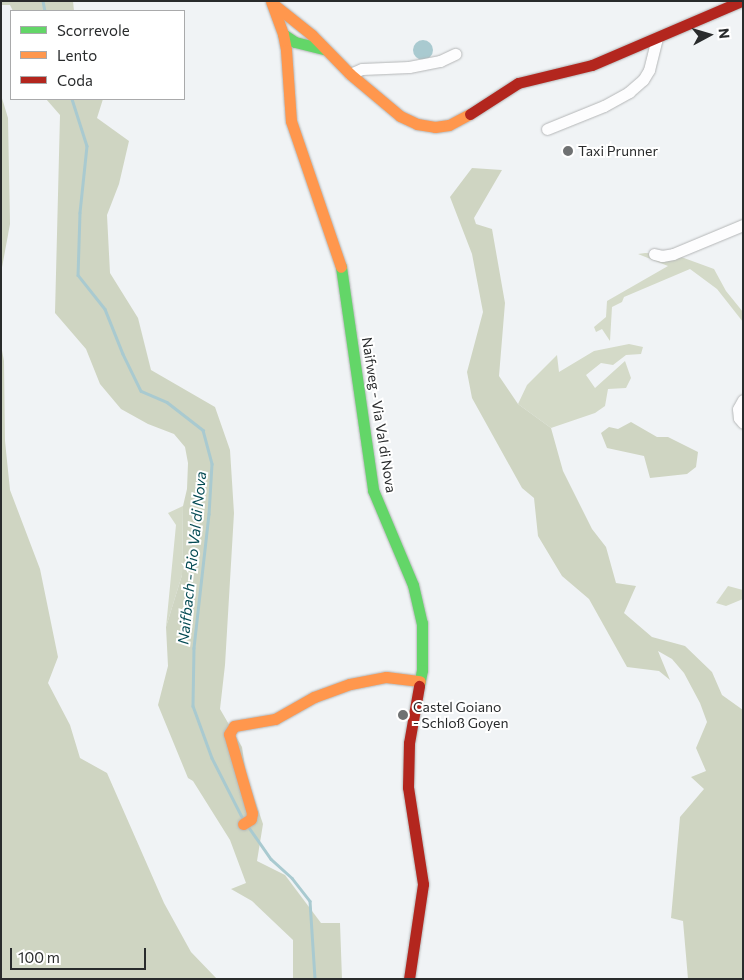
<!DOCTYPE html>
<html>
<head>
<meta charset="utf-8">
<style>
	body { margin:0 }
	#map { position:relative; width:744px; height:980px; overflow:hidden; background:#f0f3f5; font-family:Commissioner,sans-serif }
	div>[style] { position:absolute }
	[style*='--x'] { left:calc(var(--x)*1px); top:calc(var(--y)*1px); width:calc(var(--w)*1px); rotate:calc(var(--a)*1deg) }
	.green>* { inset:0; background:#d4dac8 }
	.forest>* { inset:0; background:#cfd5c2 }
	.water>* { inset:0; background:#a9cad0 }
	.round { border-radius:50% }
	.stream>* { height:2.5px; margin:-1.25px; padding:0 1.25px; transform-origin:1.25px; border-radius:1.25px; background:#a9cad0 }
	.roads { filter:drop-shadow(0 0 1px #b4b6b7) drop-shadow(0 0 1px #b4b6b7) }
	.street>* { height:11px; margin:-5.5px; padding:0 5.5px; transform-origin:5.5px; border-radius:5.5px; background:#fdfdfe }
	.fast>* { height:11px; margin:-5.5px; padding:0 5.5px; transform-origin:5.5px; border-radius:5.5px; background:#63d668 }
	.slow>* { height:11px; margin:-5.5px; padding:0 5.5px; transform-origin:5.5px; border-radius:5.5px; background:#ff974d }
	.jam>* { height:11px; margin:-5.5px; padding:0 5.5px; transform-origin:5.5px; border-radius:5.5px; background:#b3261e }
	.dots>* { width:14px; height:14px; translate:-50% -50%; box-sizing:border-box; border:2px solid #fff; border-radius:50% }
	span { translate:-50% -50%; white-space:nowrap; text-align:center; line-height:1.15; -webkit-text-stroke:4px #fff; paint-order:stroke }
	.poi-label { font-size:14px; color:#292b2c }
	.left { translate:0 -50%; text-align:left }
	.street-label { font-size:14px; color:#292b2c }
	.water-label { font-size:15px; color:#054b54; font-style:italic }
	.frame { position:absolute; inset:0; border:2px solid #292b2c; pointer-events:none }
	.legend { position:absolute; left:10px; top:10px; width:175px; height:90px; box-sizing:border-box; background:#fff; border:1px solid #a9aaab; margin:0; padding:6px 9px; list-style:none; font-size:15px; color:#292b2c }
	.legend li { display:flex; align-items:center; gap:10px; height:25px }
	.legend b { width:25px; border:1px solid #a9aaab }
	.north { position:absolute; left:684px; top:10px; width:50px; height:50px; -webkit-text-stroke:4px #fff; paint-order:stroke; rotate:84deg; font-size:14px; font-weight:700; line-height:20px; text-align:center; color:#292b2c }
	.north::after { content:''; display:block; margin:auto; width:18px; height:22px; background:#292b2c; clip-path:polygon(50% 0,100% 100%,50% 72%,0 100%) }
	.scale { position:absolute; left:10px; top:948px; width:136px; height:22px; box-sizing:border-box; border:2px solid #292b2c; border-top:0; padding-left:6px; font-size:15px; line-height:18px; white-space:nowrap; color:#292b2c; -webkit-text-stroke:4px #fff; paint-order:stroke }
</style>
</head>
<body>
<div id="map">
	<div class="green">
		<div style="clip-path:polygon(645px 253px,673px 254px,714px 269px,726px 291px,743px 312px,743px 322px,717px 289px,690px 269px,624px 297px,622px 302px,612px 307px,610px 341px,602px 329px,596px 332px,594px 327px,606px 317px,607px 301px,668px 266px,638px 254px)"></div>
		<div style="clip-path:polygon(629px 344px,643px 347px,641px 354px,626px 355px,613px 365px,601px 363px,586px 375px,595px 388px,625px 361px,631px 378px,626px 388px,608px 389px,605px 406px,595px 413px,551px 428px,518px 404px,527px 385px,557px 355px,559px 372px,594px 351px)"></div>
		<div style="clip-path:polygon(183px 506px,182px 575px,166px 627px,176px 525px,168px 513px)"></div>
		<div style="clip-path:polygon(728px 586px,743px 590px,743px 599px,726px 606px,716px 603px)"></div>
	</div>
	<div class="forest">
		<div style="clip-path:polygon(1px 1px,73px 1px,74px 11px,13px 11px,10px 5px,1px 5px)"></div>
		<div style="clip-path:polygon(1px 95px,8px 118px,10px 224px,1px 273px)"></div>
		<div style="clip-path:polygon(46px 99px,103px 99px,97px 118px,129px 141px,119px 184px,107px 215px,110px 273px,138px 318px,151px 370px,215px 407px,230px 450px,234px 513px,225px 665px,220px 709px,242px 747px,246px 774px,263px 824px,257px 861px,285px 875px,321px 923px,340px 923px,342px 979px,293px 979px,293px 940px,252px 901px,231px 889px,246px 883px,230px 840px,193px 781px,188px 778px,158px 705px,168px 666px,166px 627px,182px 575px,183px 506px,187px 489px,188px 463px,185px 447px,174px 434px,148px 424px,121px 409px,100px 384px,86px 349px,55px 313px,60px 115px)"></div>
		<div style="clip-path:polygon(472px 168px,502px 170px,474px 218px,476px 224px,492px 229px,505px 303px,499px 376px,518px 404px,551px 428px,563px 471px,592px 529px,606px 547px,616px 583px,636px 586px,624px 613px,652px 637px,685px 646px,712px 672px,722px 695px,743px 710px,743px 979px,688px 979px,683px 921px,671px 918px,680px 817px,704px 789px,691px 777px,706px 771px,696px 748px,707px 722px,700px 703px,684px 673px,672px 659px,658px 651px,670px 680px,659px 671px,627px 667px,589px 599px,562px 576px,538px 536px,534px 498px,522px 488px,472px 398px,467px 372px,483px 312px,472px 254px,450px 197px)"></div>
		<div style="clip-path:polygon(1px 345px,4px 361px,5px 441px,10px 490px,40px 569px,58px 657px,48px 683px,70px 725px,80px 758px,107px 773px,164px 903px,191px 952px,217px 979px,1px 979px)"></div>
		<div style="clip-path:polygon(631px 422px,657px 437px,668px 437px,698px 452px,696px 467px,687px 474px,650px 478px,644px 456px,607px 448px,601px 433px,609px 427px,618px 429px)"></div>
	</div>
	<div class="water">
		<div class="round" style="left:413px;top:40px;width:20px;height:20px"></div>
	</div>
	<div class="stream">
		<div style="--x:43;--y:1;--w:10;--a:79"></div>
		<div style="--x:72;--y:99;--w:49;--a:72.3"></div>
		<div style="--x:87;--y:146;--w:67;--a:96"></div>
		<div style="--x:80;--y:213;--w:62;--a:91.8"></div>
		<div style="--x:78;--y:275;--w:43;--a:51.5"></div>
		<div style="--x:105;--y:309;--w:48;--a:68.2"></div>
		<div style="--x:123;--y:354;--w:41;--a:64.1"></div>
		<div style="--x:141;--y:391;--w:28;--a:23"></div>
		<div style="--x:167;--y:402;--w:46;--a:37.9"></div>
		<div style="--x:203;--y:430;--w:35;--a:75"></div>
		<div style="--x:212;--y:464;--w:50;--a:93.4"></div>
		<div style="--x:209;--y:514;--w:135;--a:96.4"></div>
		<div style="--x:194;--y:648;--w:58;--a:91"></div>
		<div style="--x:193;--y:706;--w:55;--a:69.9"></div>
		<div style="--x:212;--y:758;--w:66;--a:63"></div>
		<div style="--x:248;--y:826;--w:40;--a:55.1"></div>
		<div style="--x:271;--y:859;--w:28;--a:42"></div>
		<div style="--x:292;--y:878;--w:29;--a:52"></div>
		<div style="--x:310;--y:901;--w:78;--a:86.3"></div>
	</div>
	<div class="roads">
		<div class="street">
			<div style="--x:350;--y:74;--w:13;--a:-23"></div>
			<div style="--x:362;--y:69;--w:47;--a:-2.4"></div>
			<div style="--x:409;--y:67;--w:32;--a:-11"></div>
			<div style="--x:440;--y:61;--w:17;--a:-25"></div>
			<div style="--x:547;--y:129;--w:61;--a:-22"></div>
			<div style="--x:604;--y:106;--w:29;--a:-29"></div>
			<div style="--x:629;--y:92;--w:18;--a:-41"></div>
			<div style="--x:643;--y:80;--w:12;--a:-59"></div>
			<div style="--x:649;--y:70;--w:33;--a:-76"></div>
			<div style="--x:654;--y:254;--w:8;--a:14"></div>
			<div style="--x:662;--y:256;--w:11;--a:-10"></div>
			<div style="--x:673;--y:254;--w:76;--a:-22.5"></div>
			<div style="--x:743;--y:400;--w:10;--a:119"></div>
			<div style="--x:738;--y:409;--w:9;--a:84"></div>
			<div style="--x:739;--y:418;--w:6;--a:51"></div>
		</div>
		<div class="fast">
			<div style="--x:283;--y:34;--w:14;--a:34"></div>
			<div style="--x:295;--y:42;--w:30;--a:14"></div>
			<div style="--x:341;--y:267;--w:225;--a:81.8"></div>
			<div style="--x:373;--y:490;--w:103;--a:67.2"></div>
			<div style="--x:413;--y:585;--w:39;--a:77"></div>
			<div style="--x:422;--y:623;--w:47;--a:90"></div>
			<div style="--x:422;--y:670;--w:16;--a:101"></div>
		</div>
		<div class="slow">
			<div style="--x:271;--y:1;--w:35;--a:70"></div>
			<div style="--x:283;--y:34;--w:16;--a:79"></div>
			<div style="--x:286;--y:50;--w:71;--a:86"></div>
			<div style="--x:291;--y:121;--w:154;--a:71.1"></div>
			<div style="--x:272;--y:3;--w:51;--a:38.7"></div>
			<div style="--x:312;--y:35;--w:54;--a:45.7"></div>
			<div style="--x:350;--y:74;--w:65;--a:40"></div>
			<div style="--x:400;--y:116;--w:19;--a:25"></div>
			<div style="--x:417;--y:124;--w:18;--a:9"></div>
			<div style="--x:435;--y:127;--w:14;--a:-8"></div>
			<div style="--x:449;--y:125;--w:24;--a:-28"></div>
			<div style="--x:243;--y:824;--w:9;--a:-32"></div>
			<div style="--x:251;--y:819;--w:6;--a:-81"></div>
			<div style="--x:252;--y:813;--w:82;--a:-106.2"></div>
			<div style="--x:229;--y:734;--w:9;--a:-58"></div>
			<div style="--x:234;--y:726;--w:42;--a:-9.7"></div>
			<div style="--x:275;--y:719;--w:45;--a:-29.4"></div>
			<div style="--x:314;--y:697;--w:38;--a:-20"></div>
			<div style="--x:350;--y:684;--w:37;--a:-11"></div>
			<div style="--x:386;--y:677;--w:34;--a:7"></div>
		</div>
		<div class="jam">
			<div style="--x:470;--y:114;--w:57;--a:-32.9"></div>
			<div style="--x:518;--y:83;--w:76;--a:-13.7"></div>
			<div style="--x:592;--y:65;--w:162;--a:-23.2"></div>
			<div style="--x:409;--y:979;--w:96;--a:-81.6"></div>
			<div style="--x:423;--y:884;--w:98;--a:-98.8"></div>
			<div style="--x:408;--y:787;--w:44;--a:-88.7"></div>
			<div style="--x:409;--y:743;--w:58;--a:-80"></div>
		</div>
	</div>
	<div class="dots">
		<div style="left:568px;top:151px;background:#6f7172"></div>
		<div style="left:403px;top:715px;background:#6f7172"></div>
	</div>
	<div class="poi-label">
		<span class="left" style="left:578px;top:151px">Taxi Prunner</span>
		<span class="left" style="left:413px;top:715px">Castel Goiano<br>- Schloß Goyen</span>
	</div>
	<div class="street-label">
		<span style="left:379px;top:415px;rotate:81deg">Naifweg - Via Val di Nova</span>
	</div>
	<div class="water-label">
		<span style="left:192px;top:558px;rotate:-84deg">Naifbach - Rio Val di Nova</span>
	</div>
	<div class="frame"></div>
	<ul class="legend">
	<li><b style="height:6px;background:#63d668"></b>Scorrevole</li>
	<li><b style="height:6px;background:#ff974d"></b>Lento</li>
	<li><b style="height:6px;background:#b3261e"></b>Coda</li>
	</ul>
	<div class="north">N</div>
	<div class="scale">100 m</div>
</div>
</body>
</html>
